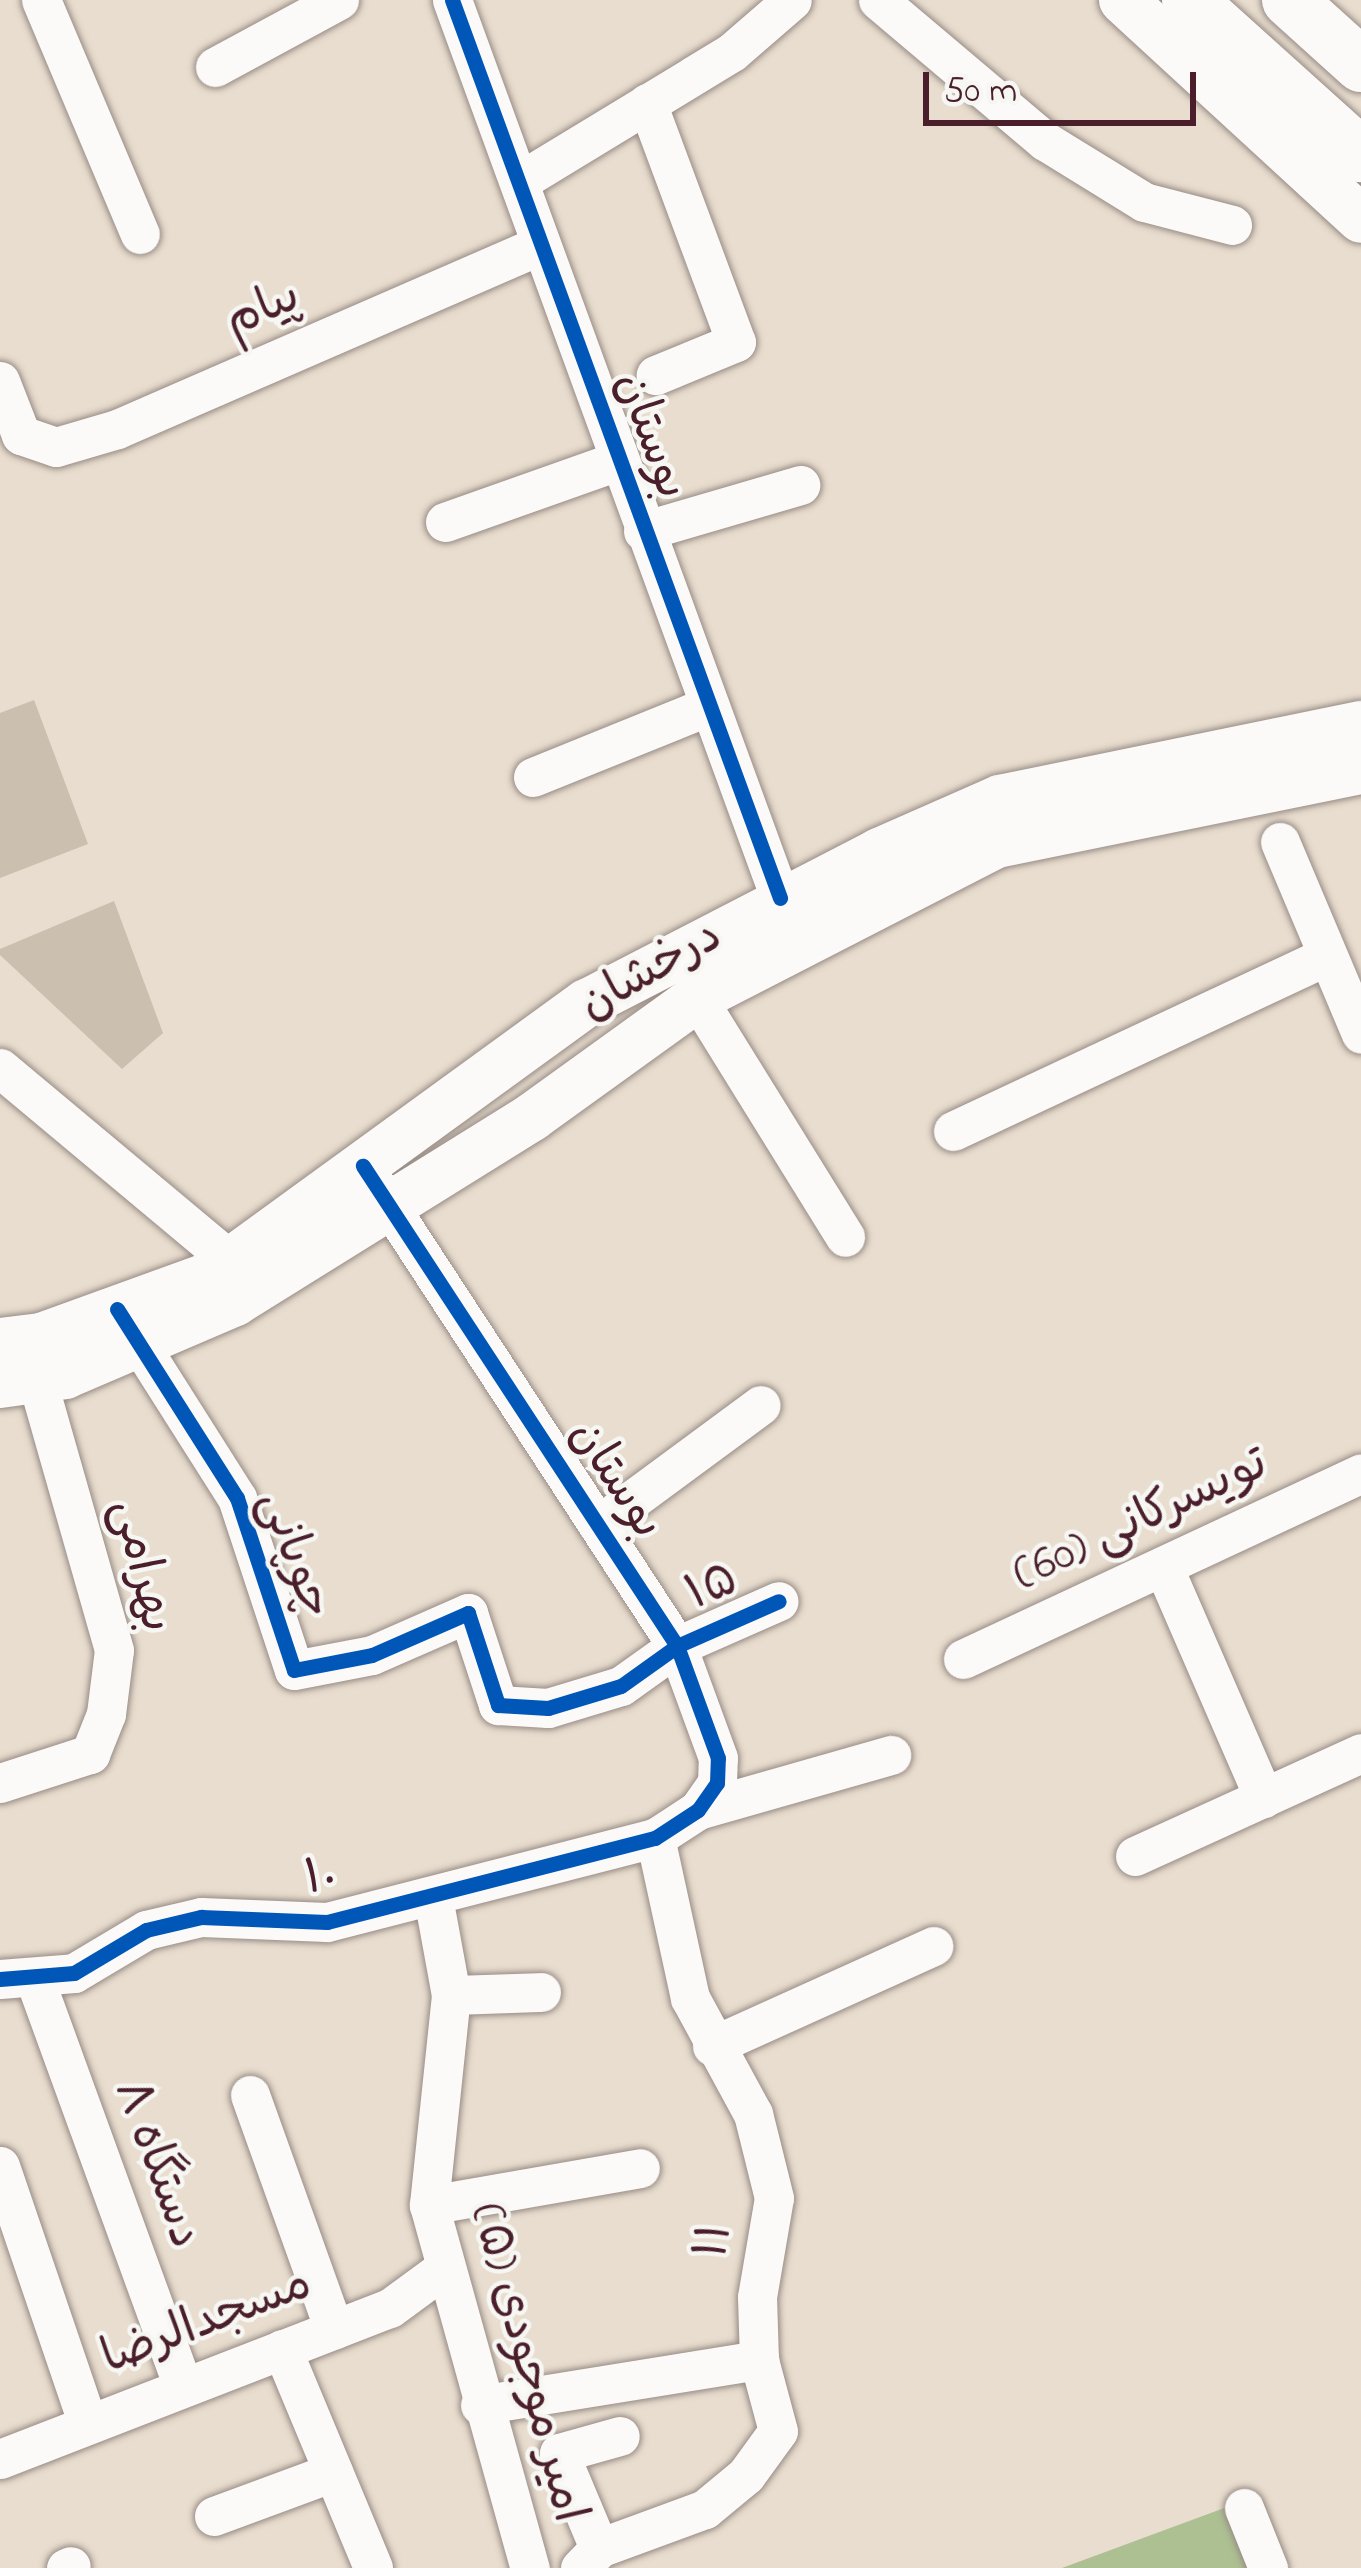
<!DOCTYPE html>
<html>
<head>
<meta charset="utf-8">
<style>
	body { margin:0 }
	#map { position:relative; width:1361px; height:2568px; overflow:hidden; background:#e8ddce; font-family:"Indie Flower","Playpen Sans Arabic",sans-serif }
	div>[style] { position:absolute }
	[style*='--x'] { left:calc(var(--x)*1px); top:calc(var(--y)*1px); width:calc(var(--w)*1px); rotate:calc(var(--a)*1deg) }
	.forest>* { inset:0; background:#adc092 }
	.building>* { inset:0; background:#cbbfb0 }
	.roads { filter:drop-shadow(0 0 3px #988c86) drop-shadow(0 0 3px #988c86) }
	.minor>* { height:39px; margin:-19.5px; padding:0 19.5px; transform-origin:19.5px; border-radius:19.5px; background:#fcfaf8 }
	.major>* { height:48px; margin:-24px; padding:0 24px; transform-origin:24px; border-radius:24px; background:#fcfaf8 }
	.highway>* { height:54px; margin:-27px; padding:0 27px; transform-origin:27px; border-radius:27px; background:#fcfaf8 }
	.cycleway>* { height:15px; margin:-7.5px; padding:0 7.5px; transform-origin:7.5px; border-radius:7.5px; background:#0057b8 }
	span { translate:-50% -50%; white-space:nowrap; text-align:center; line-height:1.15; -webkit-text-stroke:9px #f6f6f2; paint-order:stroke }
	.street-label { font-size:48px; color:#4a1f2b }
	.scale { position:absolute; left:923px; top:72px; width:273px; height:54px; box-sizing:border-box; border:6px solid #4a1f2b; border-top:0; padding-left:15px; font-size:36px; line-height:42px; white-space:nowrap; color:#4a1f2b; -webkit-text-stroke:9px #f6f6f2; paint-order:stroke }
</style>
</head>
<body>
<div id="map">
	<div class="forest">
		<div style="clip-path:polygon(1227px 2507px,1249px 2568px,1062px 2568px)"></div>
	</div>
	<div class="building">
		<div style="clip-path:polygon(34px 700px,88px 844px,0 878px,0 713px)"></div>
		<div style="clip-path:polygon(114px 901px,163px 1033px,122px 1069px,0 955px,0 949px)"></div>
	</div>
	<div class="roads">
		<div class="minor">
			<div style="--x:41;--y:0;--w:254;--a:67.1"></div>
			<div style="--x:452;--y:0;--w:956;--a:69.93"></div>
			<div style="--x:878;--y:0;--w:219;--a:40.2"></div>
			<div style="--x:1045;--y:141;--w:116;--a:31.6"></div>
			<div style="--x:1144;--y:202;--w:91;--a:14.6"></div>
			<div style="--x:215;--y:67;--w:141;--a:-28.4"></div>
			<div style="--x:647;--y:103;--w:255;--a:69.6"></div>
			<div style="--x:736;--y:342;--w:87;--a:157.6"></div>
			<div style="--x:520;--y:181;--w:248;--a:-31.3"></div>
			<div style="--x:732;--y:52;--w:79;--a:-40.9"></div>
			<div style="--x:0;--y:381;--w:58;--a:68.7"></div>
			<div style="--x:21;--y:435;--w:37;--a:19"></div>
			<div style="--x:56;--y:447;--w:64;--a:-16.4"></div>
			<div style="--x:117;--y:429;--w:462;--a:-23.5"></div>
			<div style="--x:445;--y:522;--w:182;--a:-19.5"></div>
			<div style="--x:643;--y:531;--w:164;--a:-16.3"></div>
			<div style="--x:533;--y:777;--w:190;--a:-22"></div>
			<div style="--x:1280;--y:842;--w:208;--a:67.1"></div>
			<div style="--x:697;--y:998;--w:281;--a:58.2"></div>
			<div style="--x:0;--y:1068;--w:301;--a:39.9"></div>
			<div style="--x:953;--y:1131;--w:408;--a:-25.1"></div>
			<div style="--x:124;--y:1320;--w:211;--a:57.6"></div>
			<div style="--x:237;--y:1498;--w:181;--a:71.7"></div>
			<div style="--x:294;--y:1670;--w:79;--a:-10.9"></div>
			<div style="--x:372;--y:1655;--w:105;--a:-23.6"></div>
			<div style="--x:468;--y:1613;--w:97;--a:71.9"></div>
			<div style="--x:498;--y:1705;--w:50;--a:3.4"></div>
			<div style="--x:548;--y:1708;--w:76;--a:-16.8"></div>
			<div style="--x:621;--y:1686;--w:69;--a:-35.5"></div>
			<div style="--x:677;--y:1646;--w:111;--a:-23.8"></div>
			<div style="--x:598;--y:1525;--w:202;--a:-36.4"></div>
			<div style="--x:1163;--y:1566;--w:253;--a:66.5"></div>
			<div style="--x:963;--y:1659;--w:439;--a:-25"></div>
			<div style="--x:0;--y:1783;--w:95;--a:-17.9"></div>
			<div style="--x:90;--y:1754;--w:43;--a:-68.2"></div>
			<div style="--x:106;--y:1714;--w:64;--a:-82.9"></div>
			<div style="--x:114;--y:1650;--w:282;--a:-105.9"></div>
			<div style="--x:698;--y:1810;--w:201;--a:-15.9"></div>
			<div style="--x:1135;--y:1856;--w:248;--a:-24.5"></div>
			<div style="--x:433;--y:1897;--w:100;--a:79.6"></div>
			<div style="--x:451;--y:1995;--w:211;--a:96"></div>
			<div style="--x:429;--y:2205;--w:377;--a:74.5"></div>
			<div style="--x:0;--y:1979;--w:74;--a:-4.6"></div>
			<div style="--x:74;--y:1973;--w:84;--a:-30.8"></div>
			<div style="--x:146;--y:1930;--w:57;--a:-13.3"></div>
			<div style="--x:201;--y:1917;--w:126;--a:2.3"></div>
			<div style="--x:327;--y:1922;--w:339;--a:-14.4"></div>
			<div style="--x:655;--y:1838;--w:51;--a:-33.1"></div>
			<div style="--x:698;--y:1810;--w:33;--a:-55"></div>
			<div style="--x:717;--y:1783;--w:25;--a:-88"></div>
			<div style="--x:718;--y:1758;--w:119;--a:-110.1"></div>
			<div style="--x:677;--y:1646;--w:556;--a:-123.18"></div>
			<div style="--x:35;--y:1980;--w:429;--a:70"></div>
			<div style="--x:451;--y:1995;--w:90;--a:-1.9"></div>
			<div style="--x:712;--y:2046;--w:243;--a:-24.3"></div>
			<div style="--x:250;--y:2095;--w:249;--a:70.3"></div>
			<div style="--x:0;--y:2166;--w:270;--a:71.2"></div>
			<div style="--x:429;--y:2205;--w:214;--a:-9.9"></div>
			<div style="--x:282;--y:2349;--w:237;--a:67.4"></div>
			<div style="--x:480;--y:2405;--w:283;--a:-9.2"></div>
			<div style="--x:0;--y:2459;--w:418;--a:-21.2"></div>
			<div style="--x:390;--y:2308;--w:66;--a:-36.3"></div>
			<div style="--x:1244;--y:2508;--w:65;--a:68.2"></div>
			<div style="--x:214;--y:2516;--w:127;--a:-20.3"></div>
			<div style="--x:599;--y:2548;--w:103;--a:-112.8"></div>
			<div style="--x:559;--y:2453;--w:63;--a:-15.6"></div>
			<div style="--x:66;--y:2568;--w:5;--a:-22"></div>
			<div style="--x:580;--y:2568;--w:28;--a:-46"></div>
			<div style="--x:599;--y:2548;--w:113;--a:-20.2"></div>
			<div style="--x:705;--y:2509;--w:53;--a:-39.7"></div>
			<div style="--x:746;--y:2475;--w:54;--a:-54"></div>
			<div style="--x:778;--y:2431;--w:73;--a:-105"></div>
			<div style="--x:759;--y:2360;--w:63;--a:-91.8"></div>
			<div style="--x:757;--y:2297;--w:100;--a:-80.3"></div>
			<div style="--x:774;--y:2198;--w:87;--a:-104"></div>
			<div style="--x:753;--y:2114;--w:132;--a:-118.5"></div>
			<div style="--x:690;--y:1998;--w:164;--a:-102.3"></div>
		</div>
		<div class="major">
			<div style="--x:1123;--y:0;--w:323;--a:42.6"></div>
			<div style="--x:0;--y:1342;--w:41;--a:-7"></div>
			<div style="--x:41;--y:1337;--w:182;--a:-19.9"></div>
			<div style="--x:212;--y:1275;--w:463;--a:-36"></div>
			<div style="--x:587;--y:1003;--w:329;--a:-27.3"></div>
			<div style="--x:879;--y:852;--w:132;--a:-23.7"></div>
			<div style="--x:1000;--y:799;--w:369;--a:-11.6"></div>
			<div style="--x:0;--y:1384;--w:66;--a:-7.9"></div>
			<div style="--x:65;--y:1375;--w:185;--a:-23.2"></div>
			<div style="--x:235;--y:1302;--w:350;--a:-31.9"></div>
			<div style="--x:532;--y:1117;--w:203;--a:-35.8"></div>
			<div style="--x:697;--y:998;--w:337;--a:-27.2"></div>
			<div style="--x:997;--y:844;--w:371;--a:-11.5"></div>
		</div>
		<div class="highway">
			<div style="--x:1189;--y:0;--w:232;--a:42"></div>
			<div style="--x:1289;--y:0;--w:97;--a:42.1"></div>
		</div>
	</div>
	<div class="cycleway">
		<div style="--x:452;--y:0;--w:956;--a:69.93"></div>
		<div style="--x:117;--y:1309;--w:224;--a:57.6"></div>
		<div style="--x:237;--y:1498;--w:181;--a:71.7"></div>
		<div style="--x:294;--y:1670;--w:79;--a:-10.9"></div>
		<div style="--x:372;--y:1655;--w:105;--a:-23.6"></div>
		<div style="--x:468;--y:1613;--w:97;--a:71.9"></div>
		<div style="--x:498;--y:1705;--w:50;--a:3.4"></div>
		<div style="--x:548;--y:1708;--w:76;--a:-16.8"></div>
		<div style="--x:621;--y:1686;--w:69;--a:-35.5"></div>
		<div style="--x:677;--y:1646;--w:111;--a:-23.8"></div>
		<div style="--x:0;--y:1979;--w:74;--a:-4.6"></div>
		<div style="--x:74;--y:1973;--w:84;--a:-30.8"></div>
		<div style="--x:146;--y:1930;--w:57;--a:-13.3"></div>
		<div style="--x:201;--y:1917;--w:126;--a:2.3"></div>
		<div style="--x:327;--y:1922;--w:339;--a:-14.4"></div>
		<div style="--x:655;--y:1838;--w:51;--a:-33.1"></div>
		<div style="--x:698;--y:1810;--w:33;--a:-55"></div>
		<div style="--x:717;--y:1783;--w:25;--a:-88"></div>
		<div style="--x:718;--y:1758;--w:119;--a:-110.1"></div>
		<div style="--x:677;--y:1646;--w:574;--a:-123.19"></div>
	</div>
	<div class="street-label">
		<span style="left:263px;top:310px;rotate:-23deg">پیام</span>
		<span style="left:650px;top:436px;rotate:70deg">بوستان</span>
		<span style="left:651px;top:971px;rotate:-30deg">درخشان</span>
		<span style="left:615px;top:1480px;rotate:57deg">بوستان</span>
		<span style="left:1141px;top:1520px;rotate:-25deg">تویسرکانی (60)</span>
		<span style="left:294px;top:1555px;rotate:70deg">چوپانی</span>
		<span style="left:141px;top:1566px;rotate:77deg">بهرامی</span>
		<span style="left:712px;top:1588px;rotate:-23deg">۱۵</span>
		<span style="left:321px;top:1879px;rotate:-6deg">۱۰</span>
		<span style="left:157px;top:2164px;rotate:70deg">۸ دستگاه</span>
		<span style="left:715px;top:2241px;rotate:-80deg">۱۱</span>
		<span style="left:207px;top:2322px;rotate:-21deg">مسجدالرضا</span>
		<span style="left:527px;top:2363px;rotate:75deg">امیر موجودی (۵)</span>
	</div>
	<div class="scale">50 m</div>
</div>
</body>
</html>
